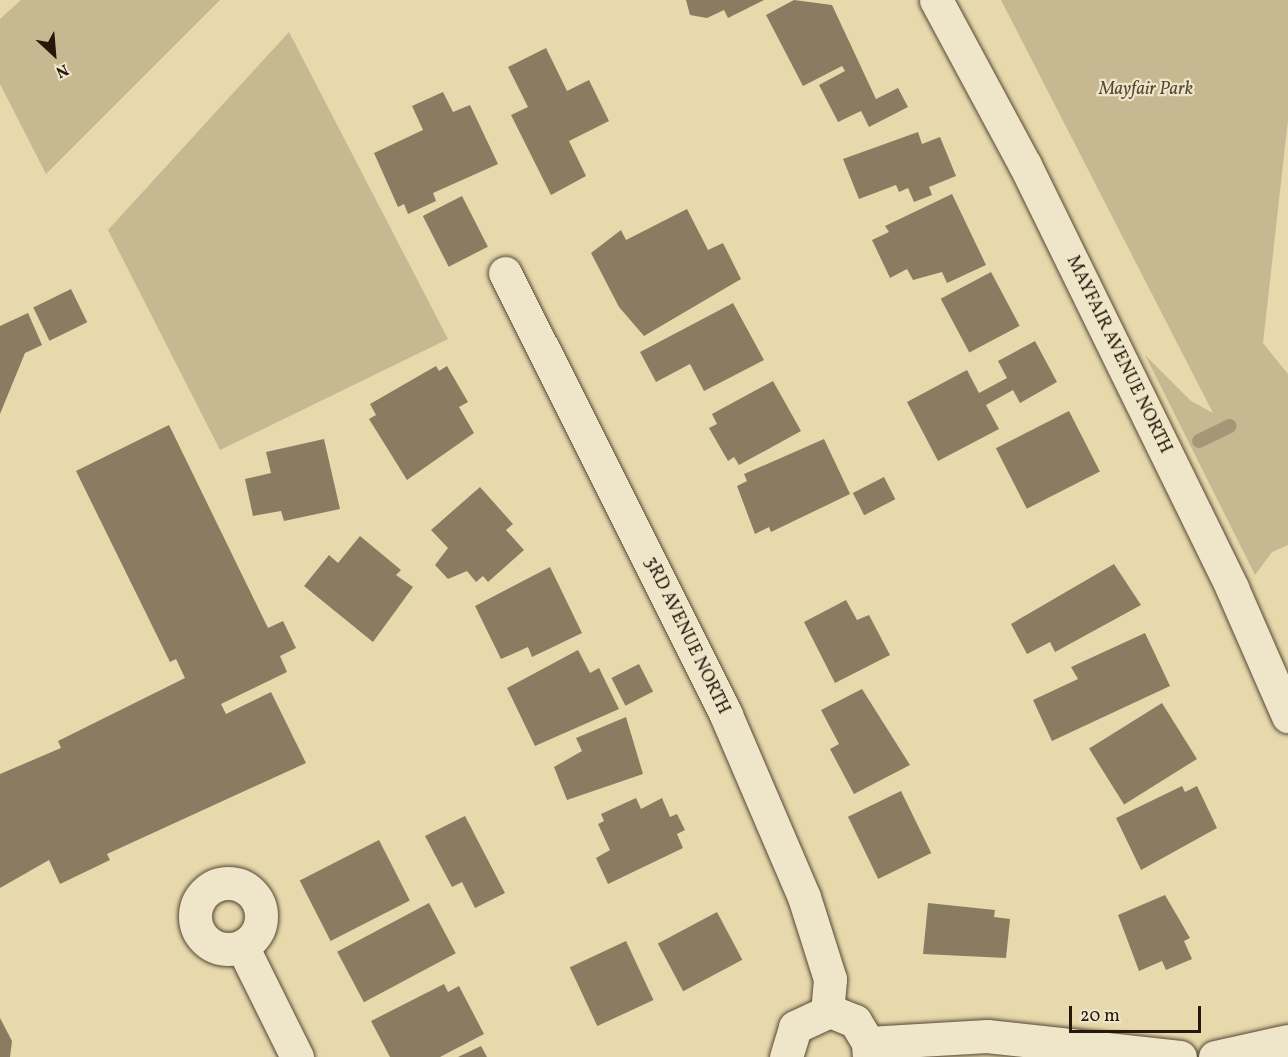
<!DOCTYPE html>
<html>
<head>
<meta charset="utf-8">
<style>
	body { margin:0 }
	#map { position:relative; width:1288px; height:1057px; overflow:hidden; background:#e7d9ac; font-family:Vollkorn,serif }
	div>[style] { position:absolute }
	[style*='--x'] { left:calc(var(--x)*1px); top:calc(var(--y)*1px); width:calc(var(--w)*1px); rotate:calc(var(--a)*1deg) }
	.green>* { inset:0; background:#c6b891 }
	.stream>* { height:14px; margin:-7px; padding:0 7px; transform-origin:7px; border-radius:7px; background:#a59776 }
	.building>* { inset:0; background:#8a7c60; transform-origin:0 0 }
	.roads { filter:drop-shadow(0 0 2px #564835) drop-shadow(0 0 2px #564835) }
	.street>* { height:33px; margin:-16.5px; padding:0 16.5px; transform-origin:16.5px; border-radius:16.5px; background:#efe6c9 }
	.street>.ring { margin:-16.5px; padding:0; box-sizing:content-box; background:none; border:33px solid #efe6c9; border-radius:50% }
	span { translate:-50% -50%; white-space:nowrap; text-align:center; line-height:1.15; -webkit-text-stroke:4.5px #efe6c9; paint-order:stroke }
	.park-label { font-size:18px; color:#564835; font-style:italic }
	.street-label { font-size:18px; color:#26180d }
	.north { position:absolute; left:24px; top:24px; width:60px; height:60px; -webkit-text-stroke:4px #efe6c9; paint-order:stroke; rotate:154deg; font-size:16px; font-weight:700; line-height:24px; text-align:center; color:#26180d }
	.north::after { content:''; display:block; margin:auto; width:21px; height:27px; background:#26180d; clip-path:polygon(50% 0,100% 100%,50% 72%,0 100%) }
	.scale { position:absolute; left:1069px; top:1006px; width:132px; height:27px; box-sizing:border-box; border:3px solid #26180d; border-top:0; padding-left:8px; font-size:18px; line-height:21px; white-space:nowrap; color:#26180d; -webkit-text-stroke:4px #efe6c9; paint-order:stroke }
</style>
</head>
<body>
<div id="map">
	<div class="green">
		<div style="clip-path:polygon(21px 0,220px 0,46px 174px,0 84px,0 19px)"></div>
		<div style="clip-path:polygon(1001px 0,1288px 0,1288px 120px,1263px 343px,1288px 374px,1288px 545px,1272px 552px,1255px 575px,1145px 355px,1191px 401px,1213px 413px)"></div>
		<div style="clip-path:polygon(289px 32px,448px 339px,220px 450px,108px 230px)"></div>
	</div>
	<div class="stream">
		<div style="--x:1199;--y:441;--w:34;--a:-26"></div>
	</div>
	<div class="building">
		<div style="clip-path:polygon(686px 0,764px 0,728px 18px,724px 10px,707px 18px,690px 15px)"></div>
		<div style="clip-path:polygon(794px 0,832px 5px,876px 99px,898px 88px,908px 107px,869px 127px,861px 111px,838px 122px,819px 85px,845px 71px,842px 66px,803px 86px,766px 15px)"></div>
		<div style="clip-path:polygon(546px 48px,567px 91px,589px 80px,609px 121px,569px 141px,586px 176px,551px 195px,511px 115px,528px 107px,508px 67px)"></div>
		<div style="clip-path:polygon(443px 92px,453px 112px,470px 105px,498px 164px,433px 193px,436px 201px,408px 214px,404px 204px,398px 207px,374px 153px,423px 130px,412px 106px)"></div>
		<div style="clip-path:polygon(918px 132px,922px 144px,940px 137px,956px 176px,929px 187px,932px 195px,914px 202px,908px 188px,899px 192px,896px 185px,859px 199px,843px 159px)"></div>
		<div style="clip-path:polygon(952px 194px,986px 265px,947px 283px,942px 272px,913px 280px,907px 269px,890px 278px,872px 240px,889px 232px,885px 226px)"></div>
		<div style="left:462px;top:196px;width:57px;height:44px;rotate:63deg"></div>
		<div style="clip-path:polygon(687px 209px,708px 250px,723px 243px,741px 279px,644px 336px,619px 307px,591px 253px,621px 230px,626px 240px)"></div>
		<div style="left:991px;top:272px;width:61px;height:57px;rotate:62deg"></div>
		<div style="left:71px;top:289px;width:37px;height:42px;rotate:64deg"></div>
		<div style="clip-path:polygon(733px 303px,764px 360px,704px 391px,690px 364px,656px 382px,640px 352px)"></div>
		<div style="clip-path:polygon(28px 313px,42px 345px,25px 353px,0 414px,0 326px)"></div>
		<div style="clip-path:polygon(1035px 341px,1057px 382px,1020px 403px,1013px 390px,986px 405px,999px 429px,938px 461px,907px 402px,967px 370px,979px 393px,1007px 378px,998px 361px)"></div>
		<div style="clip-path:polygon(436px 366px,439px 371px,447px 366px,468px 402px,459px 407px,474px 433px,407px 480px,369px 419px,376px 415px,370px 404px)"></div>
		<div style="clip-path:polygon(773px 381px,801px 431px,739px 465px,734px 457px,728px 461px,709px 428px,717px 424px,712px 414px)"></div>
		<div style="left:1069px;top:411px;width:68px;height:82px;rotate:63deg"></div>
		<div style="clip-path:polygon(169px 425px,268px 628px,283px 621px,296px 648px,280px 656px,287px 672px,221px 704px,226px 714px,271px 692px,306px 763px,107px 854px,110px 860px,60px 884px,49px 860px,0 888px,0 774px,61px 748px,58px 741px,185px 678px,176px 659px,170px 662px,76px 471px)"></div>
		<div style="clip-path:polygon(324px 439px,340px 509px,284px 521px,281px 511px,253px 516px,245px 479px,271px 473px,266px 452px)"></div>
		<div style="clip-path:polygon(824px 439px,850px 494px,771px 532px,769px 527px,755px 534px,737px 486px,747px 481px,744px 474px)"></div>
		<div style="left:884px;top:477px;width:25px;height:35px;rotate:63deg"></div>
		<div style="clip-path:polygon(480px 487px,513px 524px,506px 530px,524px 550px,488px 582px,483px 576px,476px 582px,467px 571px,448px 579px,435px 565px,448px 548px,431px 530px)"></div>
		<div style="clip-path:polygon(360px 536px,401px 570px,396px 575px,413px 587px,373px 642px,304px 586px,329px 555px,338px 563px)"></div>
		<div style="clip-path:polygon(1114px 564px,1141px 605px,1055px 652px,1050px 642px,1027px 654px,1011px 624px)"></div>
		<div style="clip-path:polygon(550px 567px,582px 633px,532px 657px,528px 647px,501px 659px,475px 606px)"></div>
		<div style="clip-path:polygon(846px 600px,857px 620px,869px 615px,890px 655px,835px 683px,804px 622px)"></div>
		<div style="clip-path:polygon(1145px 633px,1170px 686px,1052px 741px,1033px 700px,1078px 679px,1071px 667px)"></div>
		<div style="clip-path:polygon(578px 650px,590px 673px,599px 668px,619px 709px,535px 746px,507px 688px)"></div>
		<div style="left:639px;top:664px;width:31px;height:31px;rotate:63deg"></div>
		<div style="clip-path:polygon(862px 689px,910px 765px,854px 794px,830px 749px,839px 744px,821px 710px)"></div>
		<div style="left:1162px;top:703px;width:66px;height:86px;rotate:58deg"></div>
		<div style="clip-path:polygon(626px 717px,643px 774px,567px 800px,554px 767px,582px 751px,576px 738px)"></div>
		<div style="clip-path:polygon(1182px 786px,1185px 792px,1197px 786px,1217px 828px,1141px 870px,1116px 818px)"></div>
		<div style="left:901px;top:791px;width:69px;height:59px;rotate:64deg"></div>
		<div style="clip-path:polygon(636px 798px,641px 809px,662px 798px,670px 817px,677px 814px,685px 830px,677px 834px,683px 848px,608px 884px,596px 858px,610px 850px,598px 824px,604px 821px,601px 814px)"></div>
		<div style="clip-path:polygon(465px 816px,505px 893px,475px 908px,462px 882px,452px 887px,425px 836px)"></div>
		<div style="left:379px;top:840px;width:68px;height:89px;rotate:63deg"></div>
		<div style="clip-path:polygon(1165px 895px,1190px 938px,1184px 941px,1192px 959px,1166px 970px,1162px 961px,1139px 971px,1118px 915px)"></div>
		<div style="left:429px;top:903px;width:57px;height:104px;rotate:62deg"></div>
		<div style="clip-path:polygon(928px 903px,995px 910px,994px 917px,1010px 919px,1006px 958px,923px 954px)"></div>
		<div style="left:717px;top:912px;width:54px;height:67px;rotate:62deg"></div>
		<div style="left:626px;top:941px;width:65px;height:62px;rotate:65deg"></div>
		<div style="clip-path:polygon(444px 984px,448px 992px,459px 986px,484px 1034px,440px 1057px,390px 1057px,371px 1021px)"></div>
		<div style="clip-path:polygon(0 1018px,12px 1041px,10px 1057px,0 1057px)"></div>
		<div style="clip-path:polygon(481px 1046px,487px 1057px,458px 1057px)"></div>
	</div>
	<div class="roads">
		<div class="street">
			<div style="--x:936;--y:0;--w:187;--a:61.7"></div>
			<div style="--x:1025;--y:165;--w:471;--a:63.9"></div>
			<div style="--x:1232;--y:588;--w:140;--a:66.4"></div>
			<div style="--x:505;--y:273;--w:494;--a:63.4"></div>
			<div style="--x:726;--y:715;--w:198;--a:66.8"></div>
			<div style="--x:804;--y:897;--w:86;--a:72.4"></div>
			<div style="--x:830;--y:979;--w:33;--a:95"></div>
			<div class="ring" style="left:195px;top:883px;width:33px;height:33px"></div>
			<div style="--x:242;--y:946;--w:124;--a:63.6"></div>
			<div style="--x:868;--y:1043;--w:119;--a:-3.4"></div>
			<div style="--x:987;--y:1036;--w:194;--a:6.2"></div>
			<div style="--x:786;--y:1057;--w:31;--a:-73"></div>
			<div style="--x:795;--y:1027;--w:38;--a:-25"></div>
			<div style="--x:830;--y:1011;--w:27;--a:22"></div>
			<div style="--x:855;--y:1021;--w:26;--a:59"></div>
			<div style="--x:868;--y:1043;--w:14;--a:86"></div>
			<div style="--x:1215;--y:1057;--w:75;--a:-12.4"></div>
		</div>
	</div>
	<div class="park-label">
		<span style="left:1146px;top:90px">Mayfair Park</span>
	</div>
	<div class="street-label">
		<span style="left:1118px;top:355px;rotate:64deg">MAYFAIR AVENUE NORTH</span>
		<span style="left:686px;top:636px;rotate:64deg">3RD AVENUE NORTH</span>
	</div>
	<div class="north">N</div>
	<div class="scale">20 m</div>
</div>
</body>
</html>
